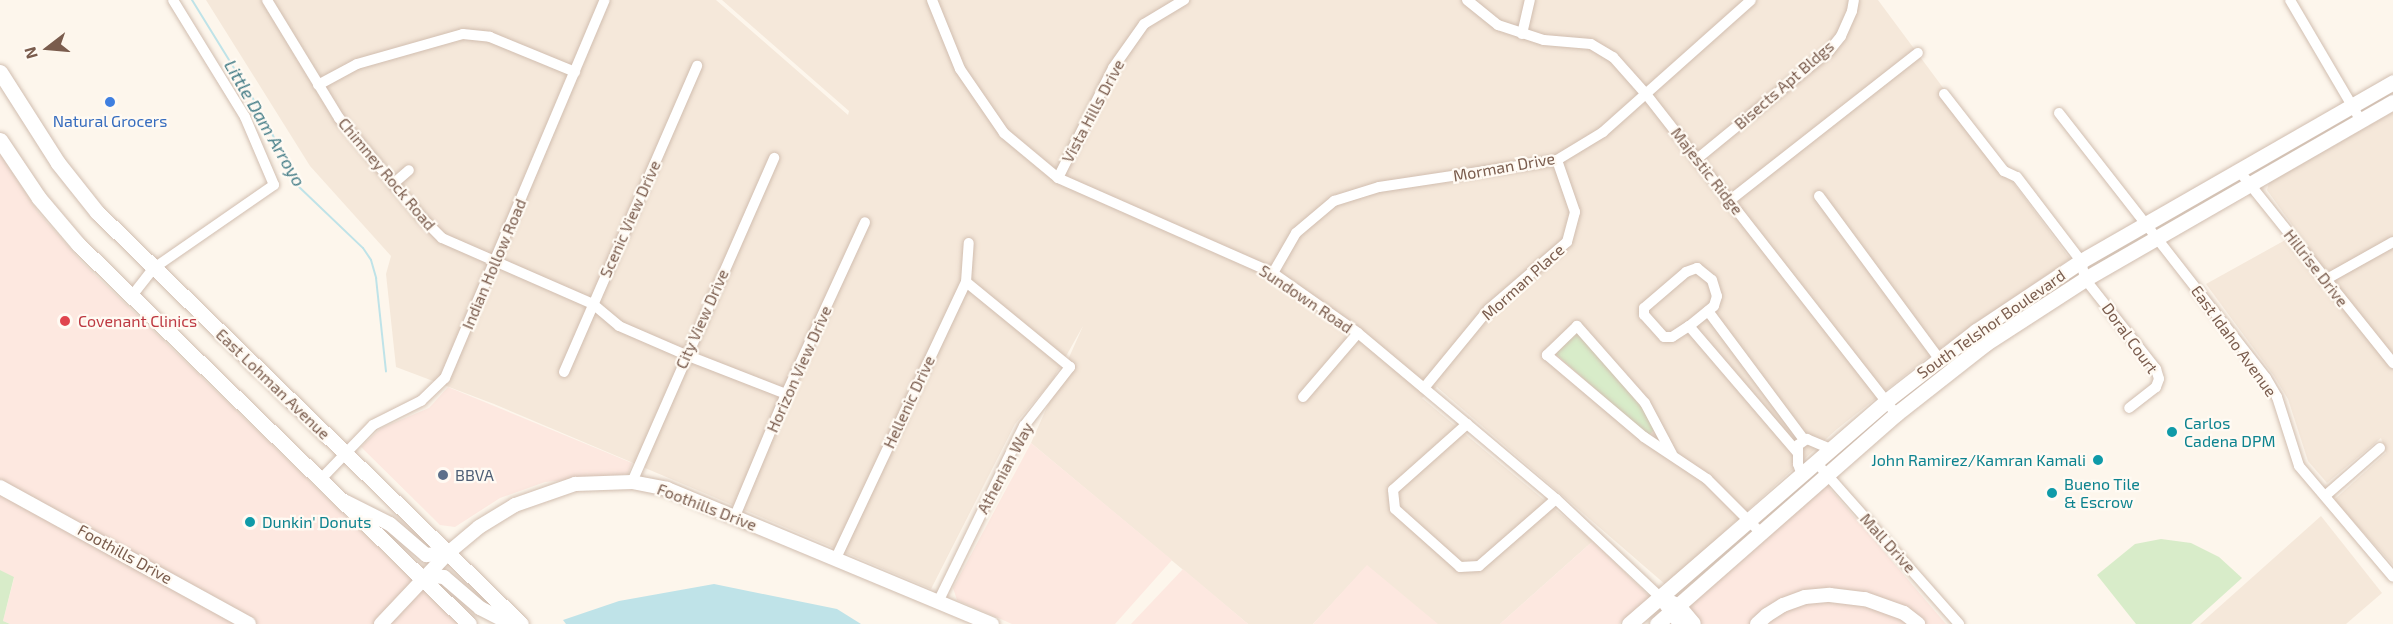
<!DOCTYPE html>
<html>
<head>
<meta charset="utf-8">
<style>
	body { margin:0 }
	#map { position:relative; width:2393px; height:624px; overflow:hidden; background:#fdf6ec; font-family:"Exo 2",sans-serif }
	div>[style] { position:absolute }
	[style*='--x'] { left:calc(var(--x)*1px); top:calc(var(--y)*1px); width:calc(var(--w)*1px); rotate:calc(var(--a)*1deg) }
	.residential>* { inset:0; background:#f5e8da }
	.commercial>* { inset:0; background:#fde8e0 }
	.green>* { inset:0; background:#d8ecc9 }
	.water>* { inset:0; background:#bfe3e8 }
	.stream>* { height:2px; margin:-1px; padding:0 1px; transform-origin:1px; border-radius:1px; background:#bfe3e8 }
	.roads { filter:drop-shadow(0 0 2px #d1beb0) drop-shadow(0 0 2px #d1beb0) }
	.minor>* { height:10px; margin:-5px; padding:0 5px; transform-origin:5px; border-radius:5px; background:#fff }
	.tertiary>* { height:14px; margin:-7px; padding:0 7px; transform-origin:7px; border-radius:7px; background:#fff }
	.secondary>* { height:15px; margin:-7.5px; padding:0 7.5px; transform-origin:7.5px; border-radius:7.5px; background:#fff }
	.dots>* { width:16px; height:16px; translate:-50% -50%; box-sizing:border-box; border:3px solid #fffaf3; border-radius:50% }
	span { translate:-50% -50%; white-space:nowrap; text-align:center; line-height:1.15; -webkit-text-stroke:4.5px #fffaf3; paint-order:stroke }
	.street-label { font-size:16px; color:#7a5c4d }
	.shop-label { font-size:16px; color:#366cbe }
	.health-label { font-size:16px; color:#be3a42 }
	.left { translate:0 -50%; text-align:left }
	.culture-label { font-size:16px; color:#0d838f }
	.right { translate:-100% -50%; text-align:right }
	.service-label { font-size:16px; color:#4e5e75 }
	.water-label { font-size:18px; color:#437c86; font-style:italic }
	.north { position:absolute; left:18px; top:18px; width:60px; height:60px; -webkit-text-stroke:4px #fffaf3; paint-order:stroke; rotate:254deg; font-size:16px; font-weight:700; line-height:24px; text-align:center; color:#7a5c4d }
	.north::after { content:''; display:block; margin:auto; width:21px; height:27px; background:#7a5c4d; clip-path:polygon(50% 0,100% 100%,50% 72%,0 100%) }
</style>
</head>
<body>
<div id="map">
	<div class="residential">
		<div style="clip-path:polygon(206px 0,716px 0,848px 115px,849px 111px,722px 0,1878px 0,2070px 259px,1928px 357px,1837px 429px,1666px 585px,1437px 387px,1422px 398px,1593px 541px,1500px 624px,1437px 624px,1366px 567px,1313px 624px,1248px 624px,1031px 443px,1083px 326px,1052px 381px,1015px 424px,931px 589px,494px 404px,396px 367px,386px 274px,391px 256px,310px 166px)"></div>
		<div style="clip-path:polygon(2393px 112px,2393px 565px,2334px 500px,2386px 453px,2381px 438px,2327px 483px,2308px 461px,2288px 399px,2274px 376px,2206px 284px,2298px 233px,2267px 190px,2269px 183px)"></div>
		<div style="clip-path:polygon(2321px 516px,2382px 593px,2346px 624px,2200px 624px)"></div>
	</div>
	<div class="commercial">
		<div style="clip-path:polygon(0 154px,39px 213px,82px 262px,458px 624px,10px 624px,3px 621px,14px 578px,0 570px)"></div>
		<div style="clip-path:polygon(448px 387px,632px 463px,628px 474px,545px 482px,500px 498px,455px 527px,440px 525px,361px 447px,381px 428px,429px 408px)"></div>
		<div style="clip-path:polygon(1031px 443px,1172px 560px,1115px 624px,1012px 624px,957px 600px,953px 588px)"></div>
		<div style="clip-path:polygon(1827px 485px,1946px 624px,1669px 624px)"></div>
		<div style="clip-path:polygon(1593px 541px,1650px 597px,1619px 624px,1500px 624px)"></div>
		<div style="clip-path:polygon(1367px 565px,1438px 624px,1313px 624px)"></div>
		<div style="clip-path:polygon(1183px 569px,1248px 624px,1131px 624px)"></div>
	</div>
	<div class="green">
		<div style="clip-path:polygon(1578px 332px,1646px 412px,1654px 430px,1648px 436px,1556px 354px)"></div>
		<div style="clip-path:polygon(2161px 539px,2191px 543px,2219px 557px,2242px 578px,2191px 624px,2136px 624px,2097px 575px,2135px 544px)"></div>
		<div style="clip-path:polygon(0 570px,14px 577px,3px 621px,10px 624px,0 624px)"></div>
	</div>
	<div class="water">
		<div style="clip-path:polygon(714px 584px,837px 609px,861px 624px,566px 624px,563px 620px,619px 601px)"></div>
	</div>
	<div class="stream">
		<div style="--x:192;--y:0;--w:135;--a:58.3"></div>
		<div style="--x:263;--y:115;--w:78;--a:64.1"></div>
		<div style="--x:297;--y:185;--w:91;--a:43.7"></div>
		<div style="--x:363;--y:248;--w:14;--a:56"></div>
		<div style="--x:371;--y:260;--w:19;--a:74"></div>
		<div style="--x:376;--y:278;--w:94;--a:83.9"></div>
	</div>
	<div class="roads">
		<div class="minor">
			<div style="--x:267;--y:0;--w:138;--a:58.6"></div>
			<div style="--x:339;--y:118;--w:131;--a:50.3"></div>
			<div style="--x:423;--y:219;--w:27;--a:45"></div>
			<div style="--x:442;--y:238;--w:165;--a:23.6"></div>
			<div style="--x:593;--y:304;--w:34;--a:40"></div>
			<div style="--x:619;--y:326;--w:73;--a:23.4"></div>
			<div style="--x:686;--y:355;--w:107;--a:21.3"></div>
			<div style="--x:932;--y:0;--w:74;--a:67.9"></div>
			<div style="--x:960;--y:69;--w:78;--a:55.5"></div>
			<div style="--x:1004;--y:133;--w:70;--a:39.8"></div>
			<div style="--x:1058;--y:178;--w:235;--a:23.8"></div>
			<div style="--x:1273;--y:273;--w:104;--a:35.2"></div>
			<div style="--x:1358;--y:333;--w:142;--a:39.9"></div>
			<div style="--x:1467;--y:424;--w:116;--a:40.1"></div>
			<div style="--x:1556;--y:499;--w:143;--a:43.3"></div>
			<div style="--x:1467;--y:0;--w:40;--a:39"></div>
			<div style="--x:1498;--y:25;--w:48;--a:18.1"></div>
			<div style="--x:1544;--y:40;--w:47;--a:4.9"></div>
			<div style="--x:1591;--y:44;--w:26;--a:31"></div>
			<div style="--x:1613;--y:57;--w:50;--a:48.3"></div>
			<div style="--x:1646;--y:94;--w:406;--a:52"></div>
			<div style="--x:2290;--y:0;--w:140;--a:59.6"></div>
			<div style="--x:1522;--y:34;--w:35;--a:-77"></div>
			<div style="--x:318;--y:85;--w:44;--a:-28.3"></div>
			<div style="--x:357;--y:64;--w:110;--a:-15.8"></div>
			<div style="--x:463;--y:34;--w:27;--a:6"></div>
			<div style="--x:490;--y:37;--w:92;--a:22.4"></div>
			<div style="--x:1944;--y:94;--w:98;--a:52.1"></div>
			<div style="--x:2004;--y:171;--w:14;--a:25"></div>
			<div style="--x:2017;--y:177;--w:106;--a:52.7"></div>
			<div style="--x:2081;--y:261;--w:18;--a:77"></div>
			<div style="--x:2085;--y:279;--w:115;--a:51.7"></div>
			<div style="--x:2156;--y:369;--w:10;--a:73"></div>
			<div style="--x:2159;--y:379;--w:9;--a:111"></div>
			<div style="--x:2156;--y:387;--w:34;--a:142"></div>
			<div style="--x:2059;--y:113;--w:336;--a:52"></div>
			<div style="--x:2266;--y:378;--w:22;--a:60"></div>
			<div style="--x:2277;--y:397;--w:72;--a:72.3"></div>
			<div style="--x:2299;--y:466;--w:145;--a:49.7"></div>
			<div style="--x:1697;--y:159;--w:171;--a:-39.3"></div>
			<div style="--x:1829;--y:51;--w:19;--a:-51"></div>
			<div style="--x:1841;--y:36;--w:27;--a:-66"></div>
			<div style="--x:1852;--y:11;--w:11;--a:-80"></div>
			<div style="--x:2240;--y:172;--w:245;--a:51.3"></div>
			<div style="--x:1058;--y:178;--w:123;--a:-63.4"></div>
			<div style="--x:1113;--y:68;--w:54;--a:-54.8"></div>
			<div style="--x:1144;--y:24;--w:47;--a:-31"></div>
			<div style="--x:393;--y:184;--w:21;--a:-41"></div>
			<div style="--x:1819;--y:196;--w:202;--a:53.6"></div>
			<div style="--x:1729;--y:201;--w:240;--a:-38.1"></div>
			<div style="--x:1697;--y:268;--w:19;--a:39"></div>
			<div style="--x:1712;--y:280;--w:17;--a:73"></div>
			<div style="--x:1717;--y:296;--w:10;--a:107"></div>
			<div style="--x:1714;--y:306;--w:32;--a:141"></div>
			<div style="--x:1689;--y:326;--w:20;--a:147"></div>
			<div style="--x:1672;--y:337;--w:8;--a:180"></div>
			<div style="--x:1664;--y:337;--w:30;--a:-132"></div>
			<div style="--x:1644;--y:315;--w:7;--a:-90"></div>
			<div style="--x:1644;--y:308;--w:55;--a:-40.6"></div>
			<div style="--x:1686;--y:272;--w:12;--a:-20"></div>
			<div style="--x:1273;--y:273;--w:46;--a:-60.1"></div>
			<div style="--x:1296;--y:233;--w:50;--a:-40.1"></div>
			<div style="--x:1334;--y:201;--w:47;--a:-17.3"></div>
			<div style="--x:1379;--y:187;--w:180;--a:-8.6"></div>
			<div style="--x:1557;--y:160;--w:54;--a:-31.3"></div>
			<div style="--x:1603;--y:132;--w:198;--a:-41.7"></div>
			<div style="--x:2325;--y:280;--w:78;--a:-29.2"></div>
			<div style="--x:131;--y:297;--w:37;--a:-52"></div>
			<div style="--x:154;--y:268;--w:146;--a:-34.7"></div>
			<div style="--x:274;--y:185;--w:74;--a:-113.1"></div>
			<div style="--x:245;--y:117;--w:137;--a:-121.6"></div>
			<div style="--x:1708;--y:311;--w:161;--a:53.3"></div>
			<div style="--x:1689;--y:326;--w:166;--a:49.4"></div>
			<div style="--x:564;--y:372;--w:334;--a:-66.5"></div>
			<div style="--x:1424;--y:388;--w:102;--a:-50.6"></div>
			<div style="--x:1489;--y:309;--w:103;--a:-40.7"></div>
			<div style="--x:1567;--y:242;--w:31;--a:-75"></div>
			<div style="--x:1575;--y:212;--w:55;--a:-109.1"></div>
			<div style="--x:1303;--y:397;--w:84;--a:-49.3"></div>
			<div style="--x:1467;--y:424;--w:99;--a:138.3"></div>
			<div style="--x:1393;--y:490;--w:19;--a:84"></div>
			<div style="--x:1395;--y:509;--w:87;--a:41.7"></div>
			<div style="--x:1460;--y:567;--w:19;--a:-3"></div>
			<div style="--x:1479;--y:566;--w:102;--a:-41"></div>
			<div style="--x:1672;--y:454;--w:58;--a:-117.9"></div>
			<div style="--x:1645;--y:403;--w:103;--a:-131.4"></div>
			<div style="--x:1577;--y:326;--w:42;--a:136"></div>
			<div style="--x:1547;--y:355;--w:127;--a:40.2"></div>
			<div style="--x:1644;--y:437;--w:76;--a:33.7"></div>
			<div style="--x:1707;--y:479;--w:76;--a:45"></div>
			<div style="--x:1822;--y:469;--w:207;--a:48.5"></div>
			<div style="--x:1802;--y:475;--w:12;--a:-110"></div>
			<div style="--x:1798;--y:464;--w:19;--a:-90"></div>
			<div style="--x:1798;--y:445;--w:11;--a:-34"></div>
			<div style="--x:1807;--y:439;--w:26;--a:23"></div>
			<div style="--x:321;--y:479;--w:75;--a:-46.1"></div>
			<div style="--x:373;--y:425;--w:54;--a:-26.6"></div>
			<div style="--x:421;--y:401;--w:33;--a:-44"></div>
			<div style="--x:445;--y:378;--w:410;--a:-67.1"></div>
			<div style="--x:632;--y:482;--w:354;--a:-66.3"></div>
			<div style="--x:2325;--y:496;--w:73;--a:-41.1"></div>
			<div style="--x:735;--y:516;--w:132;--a:-67.3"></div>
			<div style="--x:786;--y:394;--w:189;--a:-65.3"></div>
			<div style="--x:836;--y:558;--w:305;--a:-64.8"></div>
			<div style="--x:966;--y:282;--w:39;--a:-86"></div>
			<div style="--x:939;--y:600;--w:194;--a:-64"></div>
			<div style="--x:1024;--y:426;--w:75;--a:-52.1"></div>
			<div style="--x:1070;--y:367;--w:134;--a:-140.7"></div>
		</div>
		<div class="tertiary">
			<div style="--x:0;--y:487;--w:284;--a:28.8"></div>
			<div style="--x:346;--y:502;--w:49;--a:26.6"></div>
			<div style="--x:390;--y:524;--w:48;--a:40.7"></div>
			<div style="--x:426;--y:555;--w:22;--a:-5"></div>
			<div style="--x:424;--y:580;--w:10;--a:-24"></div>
			<div style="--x:433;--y:576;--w:11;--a:5"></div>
			<div style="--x:444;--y:577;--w:48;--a:40.7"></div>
			<div style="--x:480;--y:608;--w:35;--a:27"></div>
			<div style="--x:1660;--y:597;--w:21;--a:25"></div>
			<div style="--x:1679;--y:606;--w:23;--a:50"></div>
			<div style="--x:1665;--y:603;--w:26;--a:54"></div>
			<div style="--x:381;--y:624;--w:98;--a:-46.7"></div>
			<div style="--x:448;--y:553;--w:40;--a:-40"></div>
			<div style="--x:479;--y:527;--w:42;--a:-31.4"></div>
			<div style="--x:515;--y:505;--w:64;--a:-19.3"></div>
			<div style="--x:575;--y:484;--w:57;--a:-2"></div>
			<div style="--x:632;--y:482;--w:36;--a:11"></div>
			<div style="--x:667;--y:489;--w:352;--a:22.6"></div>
			<div style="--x:1757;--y:624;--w:13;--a:-42"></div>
			<div style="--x:1767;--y:615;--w:19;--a:-32"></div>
			<div style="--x:1783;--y:605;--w:23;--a:-20"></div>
			<div style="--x:1805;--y:597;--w:25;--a:-5"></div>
			<div style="--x:1830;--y:595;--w:35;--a:7"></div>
			<div style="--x:1865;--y:599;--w:41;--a:19.7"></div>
			<div style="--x:1904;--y:613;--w:18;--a:38"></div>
		</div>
		<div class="secondary">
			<div style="--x:0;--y:72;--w:108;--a:57.5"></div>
			<div style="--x:58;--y:163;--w:63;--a:51.5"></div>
			<div style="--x:97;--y:212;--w:591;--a:44.18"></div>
			<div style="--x:0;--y:140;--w:70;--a:56.1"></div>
			<div style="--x:39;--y:198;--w:60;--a:49.7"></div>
			<div style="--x:78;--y:244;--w:545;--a:44.18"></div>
			<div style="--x:1629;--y:624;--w:340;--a:-40.9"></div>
			<div style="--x:1886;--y:401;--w:114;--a:-37.9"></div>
			<div style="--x:1976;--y:331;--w:126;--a:-33.7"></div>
			<div style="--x:2081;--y:261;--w:360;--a:-29.8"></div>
			<div style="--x:1657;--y:624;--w:318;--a:-41.3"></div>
			<div style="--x:1896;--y:414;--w:113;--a:-38.2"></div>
			<div style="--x:1985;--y:344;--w:119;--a:-33"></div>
			<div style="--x:2085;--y:279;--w:355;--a:-29.9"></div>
		</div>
	</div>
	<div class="dots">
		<div style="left:110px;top:102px;background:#3f7fe0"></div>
		<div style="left:65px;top:321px;background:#e0444e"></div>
		<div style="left:2172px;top:432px;background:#0f9aa8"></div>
		<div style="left:2098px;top:460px;background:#0f9aa8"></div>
		<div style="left:443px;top:475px;background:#5c6f8a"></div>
		<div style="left:2052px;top:493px;background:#0f9aa8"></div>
		<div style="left:250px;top:522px;background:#0f9aa8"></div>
	</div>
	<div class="street-label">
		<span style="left:1784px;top:85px;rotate:-41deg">Bisects Apt Bldgs</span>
		<span style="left:1093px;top:111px;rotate:-62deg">Vista Hills Drive</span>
		<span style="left:1504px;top:167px;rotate:-10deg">Morman Drive</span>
		<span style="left:1707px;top:171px;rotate:52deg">Majestic Ridge</span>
		<span style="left:387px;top:174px;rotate:50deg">Chimney Rock Road</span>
		<span style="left:630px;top:219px;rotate:-66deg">Scenic View Drive</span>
		<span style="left:494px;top:264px;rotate:-67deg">Indian Hollow Road</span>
		<span style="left:2316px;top:268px;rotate:52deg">Hillrise Drive</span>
		<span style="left:1523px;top:282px;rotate:-42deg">Morman Place</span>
		<span style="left:1306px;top:299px;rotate:34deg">Sundown Road</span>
		<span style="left:702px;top:319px;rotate:-66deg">City View Drive</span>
		<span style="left:1991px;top:324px;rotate:-35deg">South Telshor Boulevard</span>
		<span style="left:2130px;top:338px;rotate:54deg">Doral Court</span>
		<span style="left:2234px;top:341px;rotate:54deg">East Idaho Avenue</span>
		<span style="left:799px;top:369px;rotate:-66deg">Horizon View Drive</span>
		<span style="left:273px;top:384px;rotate:44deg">East Lohman Avenue</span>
		<span style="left:909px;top:402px;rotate:-65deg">Hellenic Drive</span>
		<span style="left:1005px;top:468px;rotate:-62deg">Athenian Way</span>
		<span style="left:707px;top:507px;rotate:21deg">Foothills Drive</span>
		<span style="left:1888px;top:543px;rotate:48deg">Mall Drive</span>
		<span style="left:125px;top:554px;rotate:29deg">Foothills Drive</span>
	</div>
	<div class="shop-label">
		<span style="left:110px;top:121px">Natural Grocers</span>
	</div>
	<div class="health-label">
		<span class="left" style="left:78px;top:321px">Covenant Clinics</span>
	</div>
	<div class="culture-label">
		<span class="left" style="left:2184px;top:432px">Carlos<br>Cadena DPM</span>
		<span class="right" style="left:2086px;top:460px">John Ramirez/Kamran Kamali</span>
		<span class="left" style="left:2064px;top:493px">Bueno Tile<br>&amp; Escrow</span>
		<span class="left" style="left:262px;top:522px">Dunkin' Donuts</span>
	</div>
	<div class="service-label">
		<span class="left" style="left:455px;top:475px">BBVA</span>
	</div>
	<div class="water-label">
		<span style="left:265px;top:123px;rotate:60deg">Little Dam Arroyo</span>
	</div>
	<div class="north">N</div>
</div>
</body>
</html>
